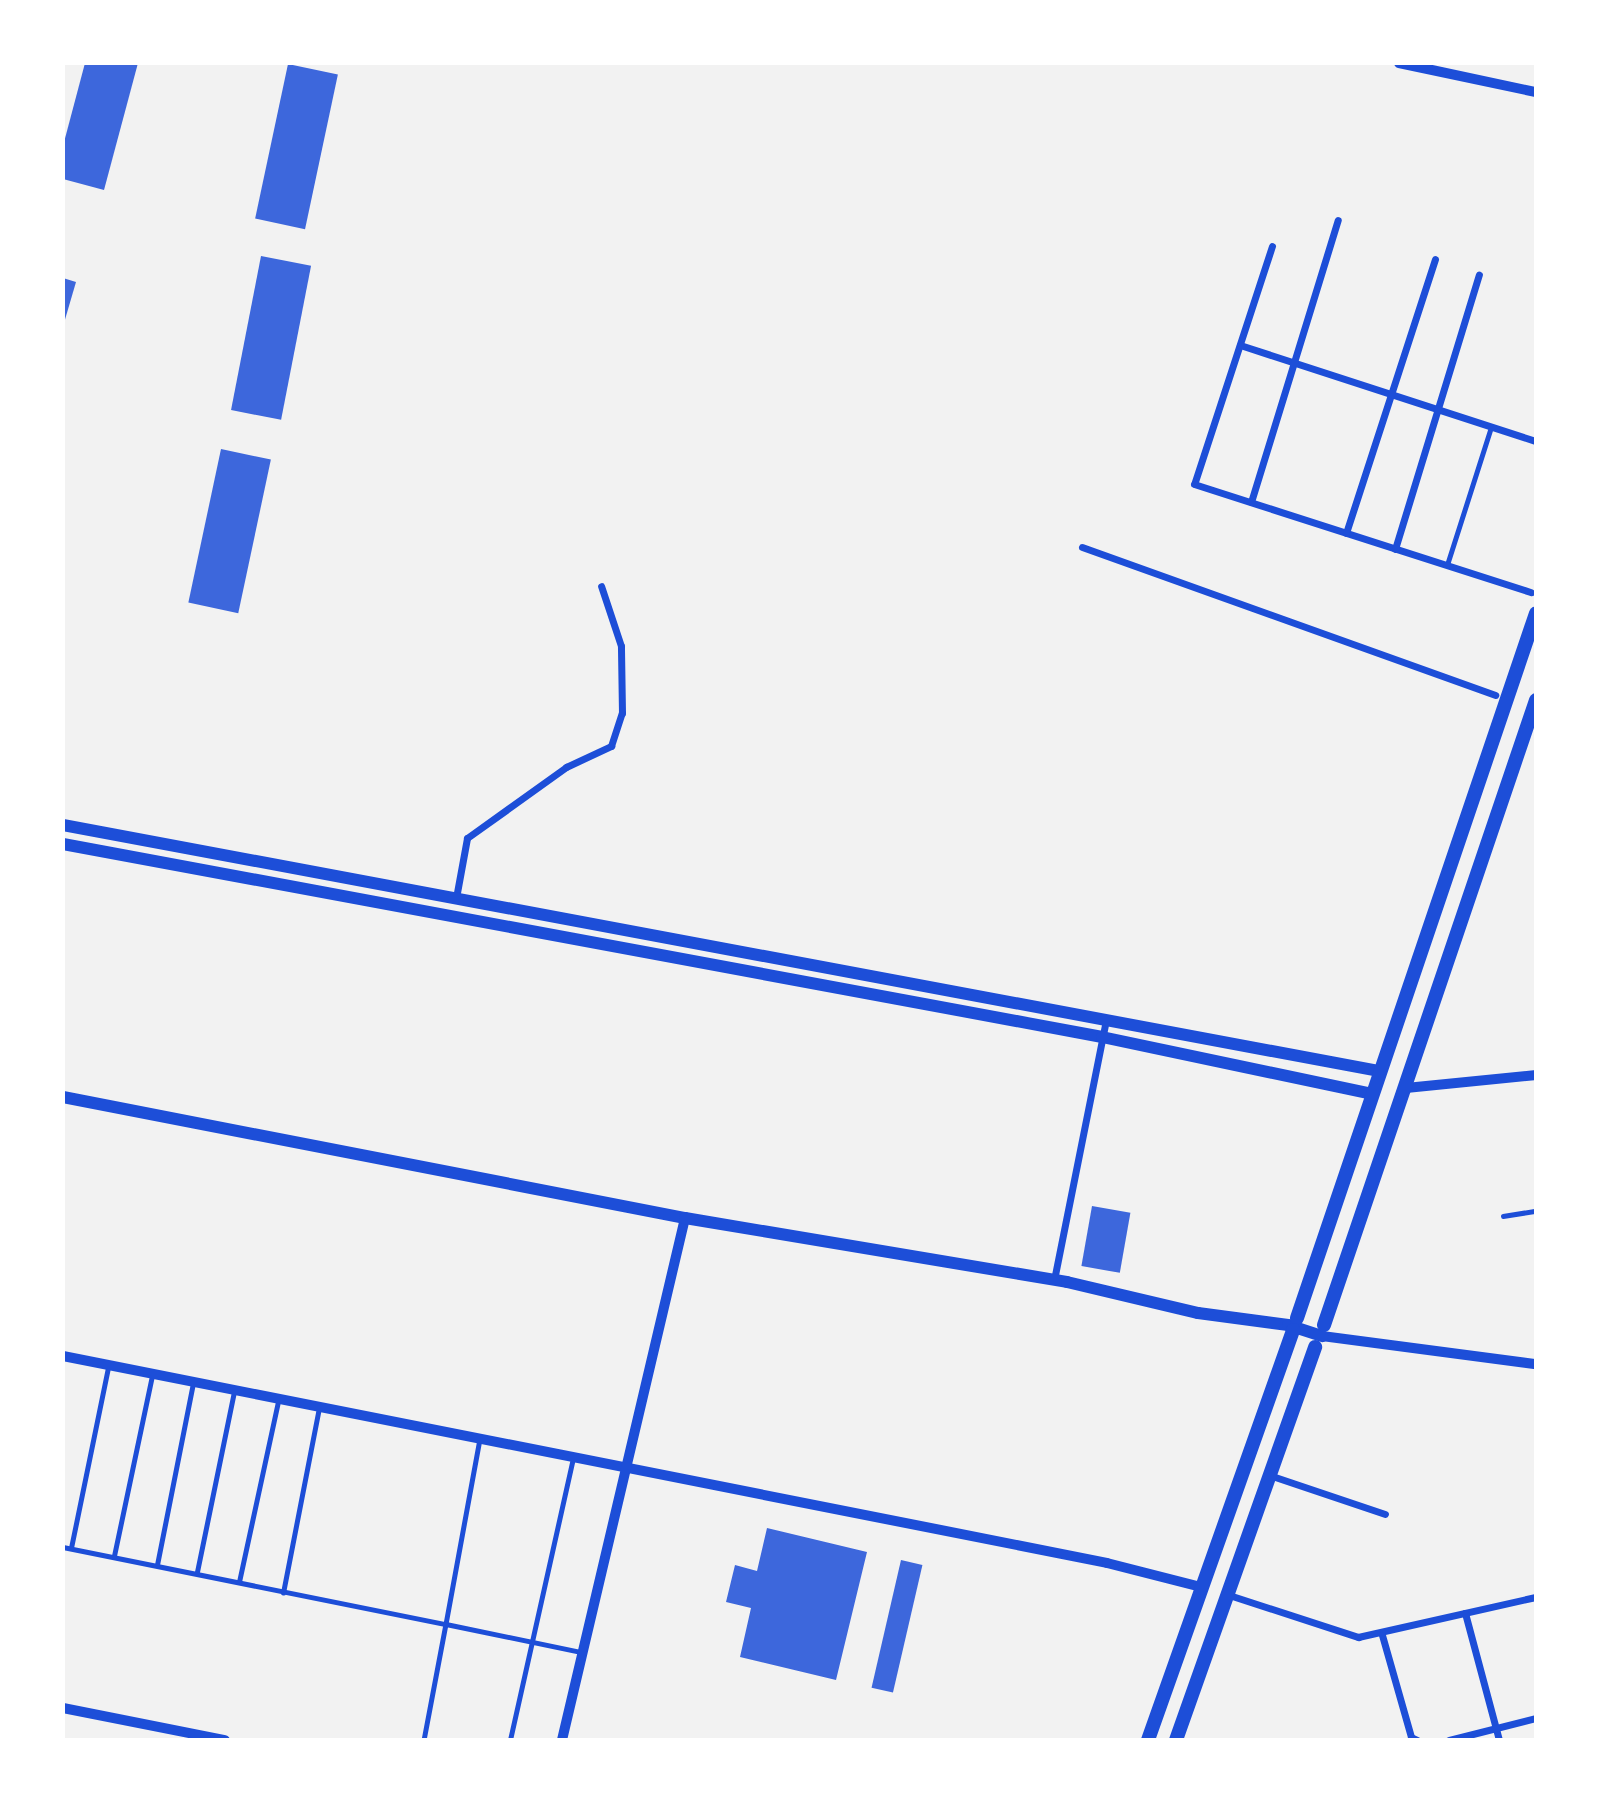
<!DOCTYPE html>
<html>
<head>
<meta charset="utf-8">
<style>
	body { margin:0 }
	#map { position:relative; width:1599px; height:1803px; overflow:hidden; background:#f2f2f2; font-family:Georgia,serif }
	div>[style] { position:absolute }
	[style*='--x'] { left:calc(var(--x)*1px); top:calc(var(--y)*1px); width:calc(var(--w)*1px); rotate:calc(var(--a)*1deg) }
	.building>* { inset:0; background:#3d67dc; transform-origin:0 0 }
	.service>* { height:4.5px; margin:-2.25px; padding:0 2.25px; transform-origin:2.25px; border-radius:2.25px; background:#1d4ed8 }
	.minor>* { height:7px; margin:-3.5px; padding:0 3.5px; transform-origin:3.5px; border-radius:3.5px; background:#1d4ed8 }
	.tertiary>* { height:10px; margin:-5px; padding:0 5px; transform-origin:5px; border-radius:5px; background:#1d4ed8 }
	.secondary>* { height:12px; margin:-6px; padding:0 6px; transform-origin:6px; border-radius:6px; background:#1d4ed8 }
	.primary>* { height:14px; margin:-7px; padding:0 7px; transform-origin:7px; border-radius:7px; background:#1d4ed8 }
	span { translate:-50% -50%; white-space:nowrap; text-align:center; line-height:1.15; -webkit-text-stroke:7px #fff; paint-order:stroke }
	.frame { position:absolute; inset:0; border:65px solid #fff; pointer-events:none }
</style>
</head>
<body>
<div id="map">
	<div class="building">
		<div style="clip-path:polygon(85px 63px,138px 63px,104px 190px,63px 179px,63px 146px)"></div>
		<div style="left:288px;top:64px;width:51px;height:158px;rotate:12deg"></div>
		<div style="left:261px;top:256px;width:51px;height:157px;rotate:11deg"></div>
		<div style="clip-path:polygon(63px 278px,76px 282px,64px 323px,63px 323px)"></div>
		<div style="left:221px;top:449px;width:51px;height:157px;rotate:12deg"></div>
		<div style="left:1092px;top:1206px;width:39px;height:61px;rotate:10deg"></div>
		<div style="clip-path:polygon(767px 1528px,867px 1552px,836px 1680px,740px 1657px,751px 1608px,726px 1602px,735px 1565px,757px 1571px)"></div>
		<div style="left:901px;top:1560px;width:22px;height:131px;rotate:13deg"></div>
	</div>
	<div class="service">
		<div style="--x:1447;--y:565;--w:145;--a:-72.3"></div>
		<div style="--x:1503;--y:1216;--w:33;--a:-9"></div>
		<div style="--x:480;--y:1439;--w:188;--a:100.4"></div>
		<div style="--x:446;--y:1624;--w:138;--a:11.7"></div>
		<div style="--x:63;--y:1547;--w:391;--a:11.4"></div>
		<div style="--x:446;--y:1624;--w:118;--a:100.7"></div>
		<div style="--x:71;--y:1548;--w:185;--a:-78.4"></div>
		<div style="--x:114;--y:1556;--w:184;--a:-78.1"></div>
		<div style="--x:157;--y:1565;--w:185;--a:-78.8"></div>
		<div style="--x:197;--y:1572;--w:184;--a:-78.4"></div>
		<div style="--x:239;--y:1582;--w:185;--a:-77.8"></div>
		<div style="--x:283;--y:1593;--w:188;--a:-79"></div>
		<div style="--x:510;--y:1740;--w:290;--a:-77.4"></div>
	</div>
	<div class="minor">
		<div style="--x:1272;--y:246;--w:250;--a:108.1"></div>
		<div style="--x:1194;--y:484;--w:354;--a:17.8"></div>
		<div style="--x:1240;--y:345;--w:311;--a:18"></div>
		<div style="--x:1251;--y:502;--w:295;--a:-72.9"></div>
		<div style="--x:1346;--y:533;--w:288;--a:-72"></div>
		<div style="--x:1082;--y:547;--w:439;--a:19.7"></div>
		<div style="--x:1395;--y:549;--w:287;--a:-73"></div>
		<div style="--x:456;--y:898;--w:61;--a:-79.6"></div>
		<div style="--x:467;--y:838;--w:122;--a:-35.6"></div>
		<div style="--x:566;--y:767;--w:50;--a:-25"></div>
		<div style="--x:611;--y:746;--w:35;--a:-72"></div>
		<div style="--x:622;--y:713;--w:67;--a:-90.9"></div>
		<div style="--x:621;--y:646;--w:63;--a:-108.4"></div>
		<div style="--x:1054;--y:1280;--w:265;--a:-78.7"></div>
		<div style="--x:1275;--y:1477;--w:116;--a:18.6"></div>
		<div style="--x:1232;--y:1596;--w:133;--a:18"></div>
		<div style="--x:1358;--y:1637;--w:182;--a:-12.7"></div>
		<div style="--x:1465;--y:1613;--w:131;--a:75"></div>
		<div style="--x:1382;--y:1635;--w:106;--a:74.1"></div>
		<div style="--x:1411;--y:1737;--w:7;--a:27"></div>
		<div style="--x:1449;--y:1740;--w:90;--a:-14.2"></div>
	</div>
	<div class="tertiary">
		<div style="--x:1399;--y:63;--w:140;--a:12"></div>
		<div style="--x:1406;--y:1088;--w:131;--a:-5.7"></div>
		<div style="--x:1322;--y:1336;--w:216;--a:7.5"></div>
		<div style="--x:63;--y:1356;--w:1064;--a:11.21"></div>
		<div style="--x:1107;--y:1563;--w:93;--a:14.3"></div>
		<div style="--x:63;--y:1708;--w:165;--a:11.2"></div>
		<div style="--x:562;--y:1740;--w:536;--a:-76.74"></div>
	</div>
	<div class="secondary">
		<div style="--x:63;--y:825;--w:1334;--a:10.59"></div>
		<div style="--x:63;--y:844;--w:1057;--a:10.52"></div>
		<div style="--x:1102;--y:1037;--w:271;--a:11.9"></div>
		<div style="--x:63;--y:1097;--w:634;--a:11.01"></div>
		<div style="--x:685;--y:1218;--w:387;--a:9.5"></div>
		<div style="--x:1067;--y:1282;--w:135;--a:13.3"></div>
		<div style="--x:1198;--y:1313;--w:91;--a:7.6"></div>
		<div style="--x:1288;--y:1325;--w:36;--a:18"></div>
	</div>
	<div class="primary">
		<div style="--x:1297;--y:1318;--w:744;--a:-71.27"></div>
		<div style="--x:1324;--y:1325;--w:660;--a:-71.26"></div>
		<div style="--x:1148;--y:1740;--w:435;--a:-70.5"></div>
		<div style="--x:1176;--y:1740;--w:417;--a:-70.5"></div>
	</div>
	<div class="frame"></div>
</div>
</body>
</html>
